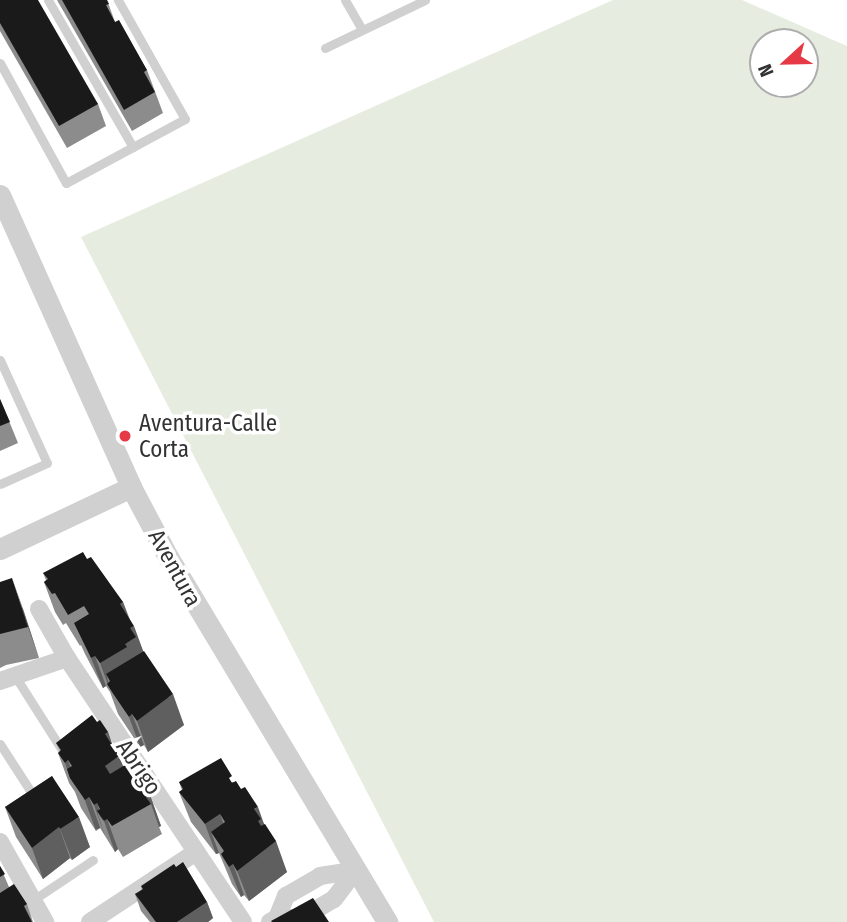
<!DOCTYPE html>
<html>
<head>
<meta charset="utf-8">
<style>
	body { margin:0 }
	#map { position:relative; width:847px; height:922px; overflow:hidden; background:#fff; font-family:"Fira Sans Condensed",sans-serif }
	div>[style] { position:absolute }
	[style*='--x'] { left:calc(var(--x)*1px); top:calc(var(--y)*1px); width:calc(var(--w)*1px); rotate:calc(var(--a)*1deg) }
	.green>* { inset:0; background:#e6ecdf }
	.service>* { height:9px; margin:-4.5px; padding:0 4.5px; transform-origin:4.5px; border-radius:4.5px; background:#d0d0d0 }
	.minor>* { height:18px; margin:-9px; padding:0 9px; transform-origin:9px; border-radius:9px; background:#d0d0d0 }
	.tertiary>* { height:21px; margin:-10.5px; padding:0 10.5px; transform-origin:10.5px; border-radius:10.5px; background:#d0d0d0 }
	.wall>* { inset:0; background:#8c8c8c }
	.shaded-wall>* { inset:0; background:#5f5f5f; transform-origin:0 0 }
	.building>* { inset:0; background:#1a1a1a }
	.dots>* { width:19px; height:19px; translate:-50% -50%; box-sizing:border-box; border:4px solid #fff; border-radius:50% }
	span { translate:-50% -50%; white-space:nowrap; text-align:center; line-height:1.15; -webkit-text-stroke:7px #fff; paint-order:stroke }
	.poi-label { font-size:23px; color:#333 }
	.left { translate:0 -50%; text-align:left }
	.street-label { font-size:23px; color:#333 }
	.north { position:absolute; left:749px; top:28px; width:70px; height:70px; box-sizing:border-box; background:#fff; border:2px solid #adadad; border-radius:50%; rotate:248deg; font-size:19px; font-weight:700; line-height:28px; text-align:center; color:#333 }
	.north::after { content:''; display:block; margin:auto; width:24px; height:32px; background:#e63946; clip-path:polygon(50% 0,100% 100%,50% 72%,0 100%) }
</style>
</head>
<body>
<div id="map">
	<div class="green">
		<div style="clip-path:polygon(evenodd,613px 0,742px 0,847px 46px,847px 922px,434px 922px,81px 237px,613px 0,763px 42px,805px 42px,805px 84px,763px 84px,763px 42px)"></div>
	</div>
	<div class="service">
		<div style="--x:48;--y:0;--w:170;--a:60"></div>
		<div style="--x:345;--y:0;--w:34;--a:60"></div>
		<div style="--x:325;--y:48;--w:111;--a:-25.6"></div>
		<div style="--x:0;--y:63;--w:137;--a:61.2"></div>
		<div style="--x:66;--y:183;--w:135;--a:-28.3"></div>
		<div style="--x:185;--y:119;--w:137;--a:-119.4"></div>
		<div style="--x:0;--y:360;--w:113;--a:65.5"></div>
		<div style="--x:47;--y:463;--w:51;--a:155.9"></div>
		<div style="--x:15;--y:676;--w:88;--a:57.6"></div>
		<div style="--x:0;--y:744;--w:64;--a:57.1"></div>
		<div style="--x:33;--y:900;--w:72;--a:-33.7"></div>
	</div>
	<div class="minor">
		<div style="--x:39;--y:609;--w:56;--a:60.3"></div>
		<div style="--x:67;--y:658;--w:317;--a:56.3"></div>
		<div style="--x:0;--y:681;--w:71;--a:-18.9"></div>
		<div style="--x:0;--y:842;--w:92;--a:60.6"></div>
		<div style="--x:277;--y:918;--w:24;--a:-68"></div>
		<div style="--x:286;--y:896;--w:39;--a:-30"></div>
		<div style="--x:320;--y:876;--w:36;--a:-9"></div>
		<div style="--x:90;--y:922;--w:127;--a:-33.4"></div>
		<div style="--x:270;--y:922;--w:8;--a:-30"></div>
		<div style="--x:277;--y:918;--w:25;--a:0"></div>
		<div style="--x:302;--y:918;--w:37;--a:-31"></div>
		<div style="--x:334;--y:899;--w:36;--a:-53"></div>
	</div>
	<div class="tertiary">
		<div style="--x:0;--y:195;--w:320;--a:65.8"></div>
		<div style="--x:131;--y:487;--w:79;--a:62.1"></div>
		<div style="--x:168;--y:557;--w:426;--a:59"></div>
		<div style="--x:0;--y:549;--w:145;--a:-25.3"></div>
	</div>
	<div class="wall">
		<div style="clip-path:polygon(0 0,98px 104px,106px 126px,67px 148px,0 31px)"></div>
		<div style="clip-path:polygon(57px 0,107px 0,115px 22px,147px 70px,163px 113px,132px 131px)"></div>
		<div style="clip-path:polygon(0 399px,18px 443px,0 451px)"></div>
		<div style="clip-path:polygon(87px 559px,123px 602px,143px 652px,184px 725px,148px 752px,144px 745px,140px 747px,118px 714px,110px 692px,106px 686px,103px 688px,85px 654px,81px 645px,80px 646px,66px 623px,63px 625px,55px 612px,44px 582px,46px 580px,43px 573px)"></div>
		<div style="clip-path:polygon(0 582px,23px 609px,39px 658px,6px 665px,0 668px)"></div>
		<div style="clip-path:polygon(97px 722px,108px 732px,113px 747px,119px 756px,123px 766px,150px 795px,161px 826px,159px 827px,162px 834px,123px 857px,118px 849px,115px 852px,100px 828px,96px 831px,81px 808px,75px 792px,69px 783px,58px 753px,60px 751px,56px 743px)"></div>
		<div style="clip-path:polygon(52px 776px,90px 847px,72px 860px,70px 858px,43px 879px,16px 837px,5px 807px)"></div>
		<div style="clip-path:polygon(179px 782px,234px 782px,264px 824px,287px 872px,249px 901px,244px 895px,241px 897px,232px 884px,219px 853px,216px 854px,191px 822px,179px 792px,182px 790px)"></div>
		<div style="clip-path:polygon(0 866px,9px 887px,27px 904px,33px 922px,0 922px)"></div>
		<div style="clip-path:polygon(141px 886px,207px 902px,213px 918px,208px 922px,150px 922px,141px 911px,135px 894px,142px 890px)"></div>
	</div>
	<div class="shaded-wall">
		<div style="clip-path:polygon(12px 578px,23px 609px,39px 658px,28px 627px)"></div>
		<div style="clip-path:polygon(123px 602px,132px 627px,134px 626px,145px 656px,110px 681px,106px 674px,112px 692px,108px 685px,100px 663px,120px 604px)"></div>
		<div style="clip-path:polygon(95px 656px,106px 686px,103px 688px,91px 658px)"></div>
		<div style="clip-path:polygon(173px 694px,184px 725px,148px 752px,137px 721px)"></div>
		<div style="clip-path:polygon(132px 714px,144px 745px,140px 747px,129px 717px)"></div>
		<div style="clip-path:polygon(108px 732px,117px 758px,119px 756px,131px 787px,116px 797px,105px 766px,105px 734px)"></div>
		<div style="clip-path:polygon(68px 760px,79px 791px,70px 778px,65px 763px)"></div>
		<div style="clip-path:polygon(150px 795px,161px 826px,159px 827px,151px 804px,146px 797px)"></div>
		<div style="left:89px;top:797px;width:33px;height:5px;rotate:70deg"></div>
		<div style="clip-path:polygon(97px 803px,103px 821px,97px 811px,105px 836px,94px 805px)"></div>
		<div style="clip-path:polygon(258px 807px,269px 838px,276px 841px,287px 872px,249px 901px,237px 871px,254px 809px)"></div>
		<div style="clip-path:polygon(220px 814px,231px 844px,211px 832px,219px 853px,216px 854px,205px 824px)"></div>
		<div style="clip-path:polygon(79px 817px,90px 847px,72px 860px,60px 829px)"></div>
		<div style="clip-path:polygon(107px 819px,118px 849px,115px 852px,104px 821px)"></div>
		<div style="clip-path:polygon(59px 827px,70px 858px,43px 879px,32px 848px)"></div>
		<div style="clip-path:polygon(233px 864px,244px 895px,241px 897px,229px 867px)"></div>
		<div style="clip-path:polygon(207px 902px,213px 918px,208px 922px,177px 922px)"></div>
	</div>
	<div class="building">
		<div style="clip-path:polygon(0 0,38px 0,98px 104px,59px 126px,0 23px)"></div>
		<div style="clip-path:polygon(62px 0,107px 0,109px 4px,106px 5px,115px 22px,119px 20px,147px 70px,144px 72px,155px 92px,124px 110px)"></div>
		<div style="clip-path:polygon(0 399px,10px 422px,0 426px)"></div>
		<div style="clip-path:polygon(83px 552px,87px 559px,91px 557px,123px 602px,120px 604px,134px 626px,130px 628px,136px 637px,125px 644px,127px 647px,100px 663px,95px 656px,91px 658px,74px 623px,89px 614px,84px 606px,68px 615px,55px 593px,52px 594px,44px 582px,48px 579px,43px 573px)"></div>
		<div style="clip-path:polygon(12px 578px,28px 627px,0 634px,0 582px)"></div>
		<div style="clip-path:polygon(144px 651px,173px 694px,137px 721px,132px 714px,129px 717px,114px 695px,107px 684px,110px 681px,106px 674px)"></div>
		<div style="clip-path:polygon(92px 715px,97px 722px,100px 720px,108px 732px,105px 734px,119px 756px,105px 766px,110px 774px,125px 765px,150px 795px,146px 797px,151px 804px,112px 826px,107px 819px,104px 821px,97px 811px,100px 809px,97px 803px,94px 805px,89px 797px,85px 800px,70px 778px,67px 769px,72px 766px,68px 760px,65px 763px,58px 753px,61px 750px,56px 743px)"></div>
		<div style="clip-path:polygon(221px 758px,232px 776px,229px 778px,232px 783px,236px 781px,241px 789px,245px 787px,258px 807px,254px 809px,261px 819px,258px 821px,261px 826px,265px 824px,276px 841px,237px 871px,233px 864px,229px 867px,221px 854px,224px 851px,211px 832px,225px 822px,220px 814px,205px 824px,179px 792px,183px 789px,179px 782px)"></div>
		<div style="clip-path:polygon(52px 776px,79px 817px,60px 829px,59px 827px,32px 848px,5px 807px)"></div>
		<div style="clip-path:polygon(183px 862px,207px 902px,177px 922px,156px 922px,135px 894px,143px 889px,141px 886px,174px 864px,176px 867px)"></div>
		<div style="clip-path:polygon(0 866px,5px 874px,0 877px)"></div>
		<div style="clip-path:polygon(14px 884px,27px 904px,24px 906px,32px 922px,0 922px,0 893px)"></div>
		<div style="clip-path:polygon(313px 898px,329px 922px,272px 922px,271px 921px)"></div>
	</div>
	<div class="dots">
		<div style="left:125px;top:436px;background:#e63946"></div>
	</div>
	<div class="poi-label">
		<span class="left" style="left:139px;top:436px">Aventura-Calle<br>Corta</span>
	</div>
	<div class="street-label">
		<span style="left:175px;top:568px;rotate:61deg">Aventura</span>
		<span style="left:139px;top:767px;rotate:56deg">Abrigo</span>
	</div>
	<div class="north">N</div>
</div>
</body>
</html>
